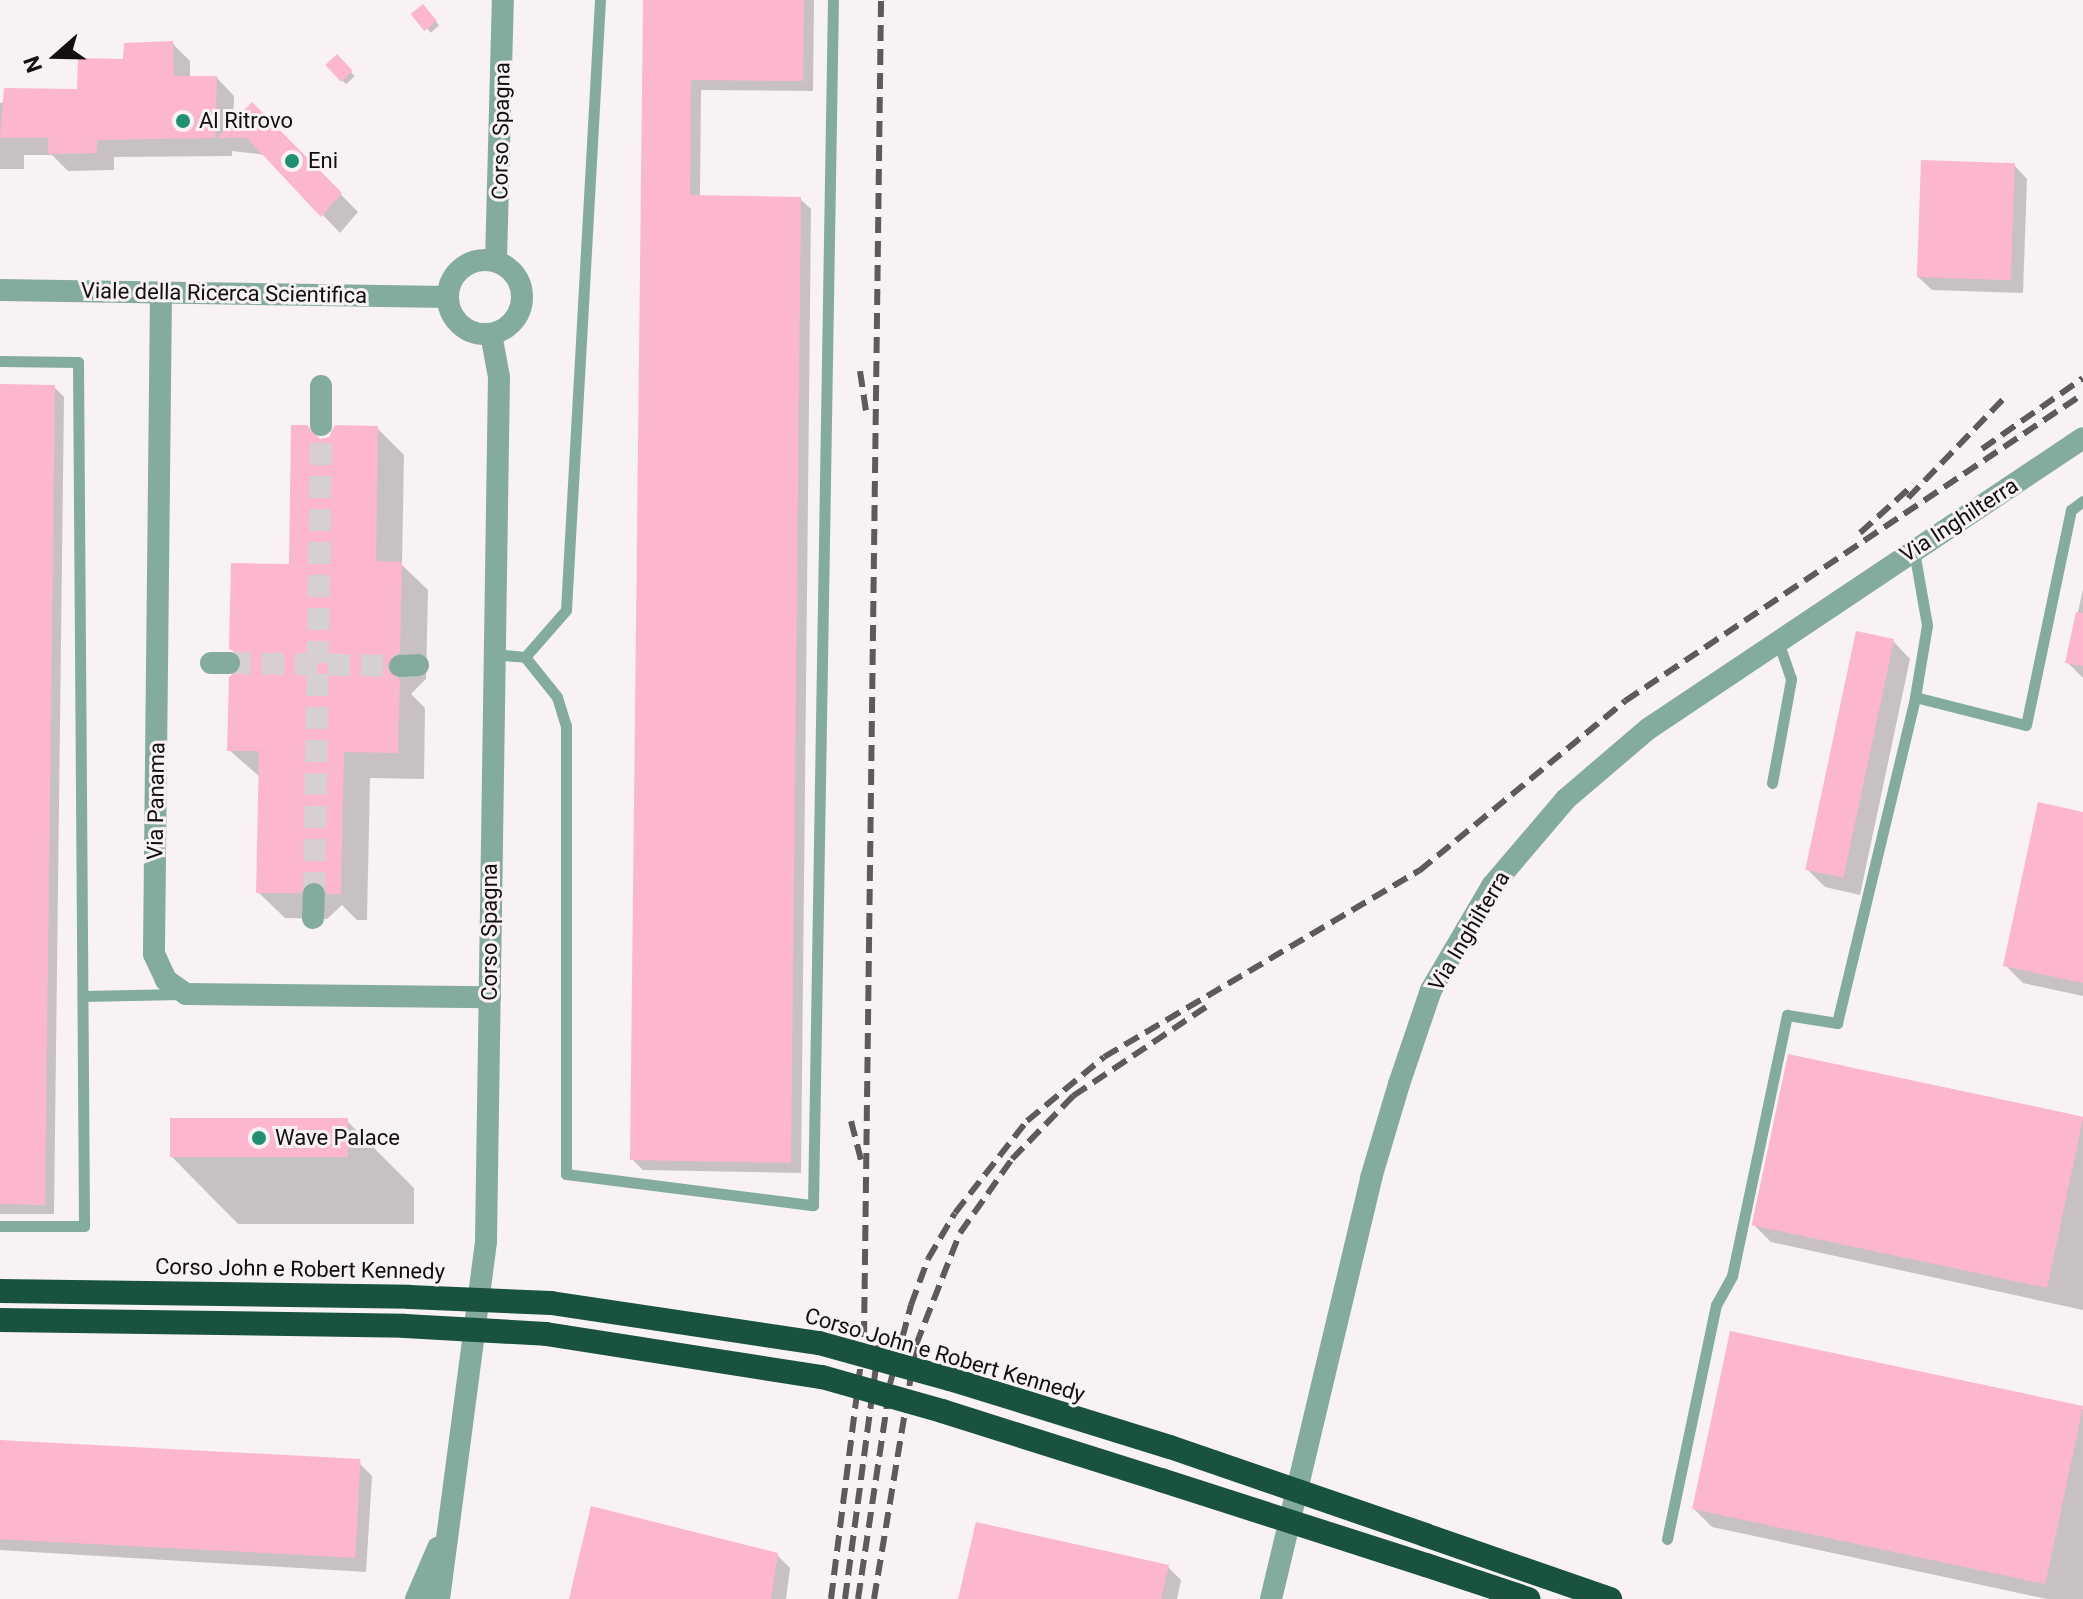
<!DOCTYPE html>
<html>
<head>
<meta charset="utf-8">
<style>
	body { margin:0 }
	#map { position:relative; width:2083px; height:1599px; overflow:hidden; background:#f9f2f4; font-family:Roboto,sans-serif }
	div>[style] { position:absolute }
	[style*='--x'] { left:calc(var(--x)*1px); top:calc(var(--y)*1px); width:calc(var(--w)*1px); rotate:calc(var(--a)*1deg) }
	.shadow>* { inset:0; background:#0003; transform-origin:0 0 }
	.building>* { inset:0; background:#fdb6cf; transform-origin:0 0 }
	.street-tunnel>* { height:22px; margin-top:-11px; transform-origin:0; background:repeating-linear-gradient(90deg,#d6d0d2 0 22px,transparent 0 33px) }
	.lane>* { height:11px; margin:-5.5px; padding:0 5.5px; transform-origin:5.5px; border-radius:5.5px; background:#84ac9d }
	.street>* { height:22px; margin:-11px; padding:0 11px; transform-origin:11px; border-radius:11px; background:#84ac9d }
	.street>.ring { margin:-11px; padding:0; box-sizing:content-box; background:none; border:22px solid #84ac9d; border-radius:50% }
	.highway>* { height:24px; margin:-12px; padding:0 12px; transform-origin:12px; border-radius:12px; background:#195241 }
	.rail>* { height:6px; margin-top:-3px; transform-origin:0; background:repeating-linear-gradient(90deg,#5e5a5b 0 16px,transparent 0 24px) }
	.highway-bridge>* { height:24px; margin:-12px; padding:0 12px; transform-origin:12px; border-radius:12px; background:#195241 }
	.dots>* { width:22px; height:22px; translate:-50% -50%; box-sizing:border-box; border:4px solid #f9f2f4; border-radius:50% }
	span { translate:-50% -50%; white-space:nowrap; text-align:center; line-height:1.15; -webkit-text-stroke:6px #f9f2f4; paint-order:stroke }
	.poi-label { font-size:22px; color:#110f10 }
	.left { translate:0 -50%; text-align:left }
	.street-label { font-size:22px; color:#110f10 }
	.north { position:absolute; left:16px; top:16px; width:80px; height:80px; -webkit-text-stroke:6px #f9f2f4; paint-order:stroke; rotate:250deg; font-size:22px; font-weight:700; line-height:32px; text-align:center; color:#110f10 }
	.north::after { content:''; display:block; margin:auto; width:28px; height:36px; background:#110f10; clip-path:polygon(50% 0,100% 100%,50% 72%,0 100%) }
</style>
</head>
<body>
<div id="map">
	<div class="shadow">
		<div style="clip-path:polygon(645px 0,814px 0,813px 91px,701px 90px,700px 197px,800px 199px,811px 209px,801px 1173px,643px 1170px,632px 1159px)"></div>
		<div style="left:422px;top:7px;width:25px;height:11px;rotate:47deg"></div>
		<div style="clip-path:polygon(172px 43px,190px 61px,190px 78px,217px 78px,234px 96px,233px 124px,252px 105px,358px 212px,340px 233px,266px 155px,232px 151px,232px 156px,114px 157px,114px 170px,68px 171px,52px 155px,24px 155px,24px 169px,0 169px,0 103px,79px 91px,125px 61px)"></div>
		<div style="left:337px;top:57px;width:26px;height:12px;rotate:47deg"></div>
		<div style="clip-path:polygon(2014px 165px,2027px 179px,2023px 293px,1932px 290px,1918px 277px)"></div>
		<div style="clip-path:polygon(0 386px,54px 387px,64px 397px,54px 1214px,0 1214px)"></div>
		<div style="clip-path:polygon(377px 428px,404px 455px,402px 565px,428px 590px,426px 679px,411px 694px,425px 708px,424px 779px,370px 778px,367px 920px,357px 920px,342px 905px,327px 919px,285px 918px,258px 892px,260px 777px,229px 750px,245px 664px,231px 648px,291px 566px,320px 441px)"></div>
		<div style="clip-path:polygon(2083px 589px,2083px 678px,2067px 662px)"></div>
		<div style="clip-path:polygon(1893px 641px,1910px 659px,1860px 895px,1825px 887px,1807px 869px)"></div>
		<div style="clip-path:polygon(2083px 814px,2083px 996px,2023px 983px,2005px 965px)"></div>
		<div style="clip-path:polygon(2083px 1120px,2083px 1310px,1771px 1242px,1754px 1225px)"></div>
		<div style="clip-path:polygon(347px 1121px,414px 1188px,414px 1224px,238px 1224px,172px 1157px)"></div>
		<div style="clip-path:polygon(2083px 1409px,2083px 1599px,2047px 1599px,1712px 1527px,1694px 1509px)"></div>
		<div style="clip-path:polygon(0 1442px,359px 1463px,372px 1476px,366px 1572px,0 1550px)"></div>
		<div style="clip-path:polygon(777px 1555px,790px 1568px,786px 1599px,571px 1599px)"></div>
		<div style="clip-path:polygon(1168px 1567px,1181px 1580px,1177px 1599px,960px 1599px)"></div>
	</div>
	<div class="building">
		<div style="clip-path:polygon(643px 0,804px 0,803px 81px,691px 80px,690px 195px,801px 197px,791px 1163px,630px 1160px)"></div>
		<div style="left:423px;top:4px;width:22px;height:16px;rotate:51deg"></div>
		<div style="clip-path:polygon(173px 41px,174px 76px,217px 76px,215px 138px,97px 140px,97px 153px,48px 154px,48px 138px,0 138px,4px 88px,77px 89px,78px 58px,123px 59px,124px 43px)"></div>
		<div style="left:337px;top:54px;width:23px;height:16px;rotate:47deg"></div>
		<div style="clip-path:polygon(252px 102px,342px 193px,321px 217px,247px 138px,217px 138px)"></div>
		<div style="left:1921px;top:160px;width:94px;height:117px;rotate:2deg"></div>
		<div style="clip-path:polygon(0 384px,55px 385px,45px 1205px,0 1204px)"></div>
		<div style="clip-path:polygon(291px 425px,307px 425px,320px 439px,329px 437px,335px 425px,378px 426px,376px 561px,402px 562px,400px 652px,386px 666px,400px 680px,398px 753px,344px 752px,341px 894px,328px 894px,314px 880px,300px 893px,256px 893px,259px 751px,227px 751px,229px 677px,243px 664px,241px 655px,229px 649px,231px 563px,289px 564px)"></div>
		<div style="clip-path:polygon(2076px 612px,2083px 613px,2083px 666px,2065px 663px)"></div>
		<div style="left:1856px;top:631px;width:39px;height:244px;rotate:12deg"></div>
		<div style="clip-path:polygon(2038px 802px,2083px 812px,2083px 983px,2003px 966px)"></div>
		<div style="left:1788px;top:1054px;width:302px;height:175px;rotate:12deg"></div>
		<div style="left:170px;top:1118px;width:178px;height:39px"></div>
		<div style="left:1730px;top:1331px;width:361px;height:182px;rotate:12deg"></div>
		<div style="left:0;top:1440px;width:361px;height:99px;rotate:3deg"></div>
		<div style="clip-path:polygon(591px 1506px,778px 1553px,771px 1599px,569px 1599px)"></div>
		<div style="clip-path:polygon(976px 1522px,1169px 1565px,1161px 1599px,958px 1599px)"></div>
	</div>
	<div class="street-tunnel">
		<div style="--x:229;--y:663;--w:171;--a:1"></div>
		<div style="--x:314;--y:894;--w:469;--a:-89.1"></div>
	</div>
	<div class="lane">
		<div style="--x:0;--y:361;--w:78;--a:0.7"></div>
		<div style="--x:78;--y:362;--w:864;--a:89.6"></div>
		<div style="--x:84;--y:1226;--w:84;--a:180"></div>
		<div style="--x:492;--y:654;--w:33;--a:5"></div>
		<div style="--x:525;--y:657;--w:51;--a:51.3"></div>
		<div style="--x:557;--y:697;--w:30;--a:73"></div>
		<div style="--x:566;--y:726;--w:448;--a:90"></div>
		<div style="--x:566;--y:1174;--w:249;--a:7.2"></div>
		<div style="--x:813;--y:1205;--w:1205;--a:-89.05"></div>
		<div style="--x:525;--y:657;--w:62;--a:-48.9"></div>
		<div style="--x:566;--y:610;--w:611;--a:-86.81"></div>
		<div style="--x:1915;--y:697;--w:114;--a:14.2"></div>
		<div style="--x:2026;--y:725;--w:220;--a:-78.2"></div>
		<div style="--x:2071;--y:510;--w:15;--a:-37"></div>
		<div style="--x:1772;--y:783;--w:106;--a:-79.6"></div>
		<div style="--x:1791;--y:679;--w:40;--a:-108.9"></div>
		<div style="--x:83;--y:996;--w:98;--a:-1.2"></div>
		<div style="--x:1667;--y:1539;--w:239;--a:-78.2"></div>
		<div style="--x:1716;--y:1305;--w:33;--a:-61"></div>
		<div style="--x:1732;--y:1276;--w:267;--a:-78.1"></div>
		<div style="--x:1787;--y:1015;--w:51;--a:9.1"></div>
		<div style="--x:1837;--y:1023;--w:335;--a:-76.5"></div>
		<div style="--x:1915;--y:697;--w:73;--a:-80.5"></div>
		<div style="--x:1927;--y:625;--w:75;--a:-100"></div>
	</div>
	<div class="street">
		<div class="ring" style="left:448px;top:260px;width:52px;height:52px"></div>
		<div style="--x:496;--y:261;--w:261;--a:-88.5"></div>
		<div style="--x:0;--y:290;--w:448;--a:0.9"></div>
		<div style="--x:161;--y:292;--w:662;--a:90.61"></div>
		<div style="--x:154;--y:954;--w:29;--a:65"></div>
		<div style="--x:166;--y:980;--w:24;--a:35"></div>
		<div style="--x:186;--y:994;--w:304;--a:0.6"></div>
		<div style="--x:321;--y:425;--w:39;--a:-90"></div>
		<div style="--x:211;--y:663;--w:18;--a:0"></div>
		<div style="--x:400;--y:666;--w:18;--a:-3"></div>
		<div style="--x:313;--y:918;--w:24;--a:-88"></div>
		<div style="--x:416;--y:1599;--w:56;--a:-66.7"></div>
		<div style="--x:439;--y:1599;--w:361;--a:-82.5"></div>
		<div style="--x:486;--y:1241;--w:864;--a:-89.14"></div>
		<div style="--x:499;--y:377;--w:44;--a:-100.5"></div>
		<div style="--x:1271;--y:1599;--w:433;--a:-76.6"></div>
		<div style="--x:1371;--y:1178;--w:98;--a:-73.4"></div>
		<div style="--x:1399;--y:1084;--w:99;--a:-71.2"></div>
		<div style="--x:1431;--y:990;--w:121;--a:-59.6"></div>
		<div style="--x:1492;--y:886;--w:114;--a:-49.6"></div>
		<div style="--x:1566;--y:799;--w:108;--a:-40.5"></div>
		<div style="--x:1648;--y:729;--w:523;--a:-33.78"></div>
	</div>
	<div class="highway">
		<div style="--x:0;--y:1291;--w:409;--a:0.8"></div>
		<div style="--x:551;--y:1303;--w:271;--a:8.5"></div>
		<div style="--x:0;--y:1320;--w:405;--a:0.8"></div>
		<div style="--x:546;--y:1334;--w:279;--a:8.9"></div>
		<div style="--x:950;--y:1379;--w:230;--a:17.2"></div>
		<div style="--x:942;--y:1411;--w:230;--a:17.5"></div>
		<div style="--x:1425;--y:1535;--w:196;--a:19.1"></div>
		<div style="--x:1426;--y:1565;--w:108;--a:18.4"></div>
	</div>
	<div class="rail">
		<div style="--x:860;--y:371;--w:40;--a:81.5"></div>
		<div style="--x:1982;--y:449;--w:123;--a:-35.1"></div>
		<div style="--x:1908;--y:498;--w:143;--a:-46.1"></div>
		<div style="--x:1860;--y:533;--w:72;--a:-42.2"></div>
		<div style="--x:851;--y:1121;--w:40;--a:75.6"></div>
		<div style="--x:831;--y:1599;--w:264;--a:-82.8"></div>
		<div style="--x:864;--y:1337;--w:1337;--a:-89.27"></div>
		<div style="--x:845;--y:1599;--w:265;--a:-82.4"></div>
		<div style="--x:858;--y:1599;--w:217;--a:-81.5"></div>
		<div style="--x:890;--y:1384;--w:82;--a:-75.1"></div>
		<div style="--x:911;--y:1305;--w:49;--a:-69.7"></div>
		<div style="--x:928;--y:1259;--w:53;--a:-59.6"></div>
		<div style="--x:955;--y:1213;--w:117;--a:-52"></div>
		<div style="--x:1027;--y:1121;--w:100;--a:-39.7"></div>
		<div style="--x:1104;--y:1057;--w:366;--a:-30.6"></div>
		<div style="--x:1419;--y:871;--w:267;--a:-39.5"></div>
		<div style="--x:1625;--y:701;--w:551;--a:-33.83"></div>
		<div style="--x:874;--y:1599;--w:257;--a:-80.6"></div>
		<div style="--x:916;--y:1345;--w:120;--a:-68.6"></div>
		<div style="--x:960;--y:1233;--w:90;--a:-54.9"></div>
		<div style="--x:1012;--y:1159;--w:88;--a:-45.9"></div>
		<div style="--x:1073;--y:1096;--w:160;--a:-33.8"></div>
	</div>
	<div class="highway-bridge">
		<div style="--x:409;--y:1297;--w:142;--a:2.4"></div>
		<div style="--x:405;--y:1326;--w:141;--a:3.2"></div>
		<div style="--x:819;--y:1343;--w:136;--a:15.4"></div>
		<div style="--x:822;--y:1377;--w:125;--a:15.8"></div>
		<div style="--x:1170;--y:1447;--w:270;--a:19"></div>
		<div style="--x:1161;--y:1480;--w:278;--a:17.8"></div>
	</div>
	<div class="dots">
		<div style="left:183px;top:121px;background:#1f9172"></div>
		<div style="left:292px;top:161px;background:#1f9172"></div>
		<div style="left:259px;top:1138px;background:#1f9172"></div>
	</div>
	<div class="poi-label">
		<span class="left" style="left:199px;top:121px">Al Ritrovo</span>
		<span class="left" style="left:308px;top:161px">Eni</span>
		<span class="left" style="left:275px;top:1138px">Wave Palace</span>
	</div>
	<div class="street-label">
		<span style="left:501px;top:131px;rotate:-89deg">Corso Spagna</span>
		<span style="left:224px;top:293px;rotate:1deg">Viale della Ricerca Scientifica</span>
		<span style="left:1959px;top:520px;rotate:-33deg">Via Inghilterra</span>
		<span style="left:156px;top:801px;rotate:-89deg">Via Panama</span>
		<span style="left:1469px;top:931px;rotate:-59deg">Via Inghilterra</span>
		<span style="left:490px;top:932px;rotate:-90deg">Corso Spagna</span>
		<span style="left:300px;top:1269px;rotate:1deg">Corso John e Robert Kennedy</span>
		<span style="left:945px;top:1355px;rotate:16deg">Corso John e Robert Kennedy</span>
	</div>
	<div class="north">N</div>
</div>
</body>
</html>
